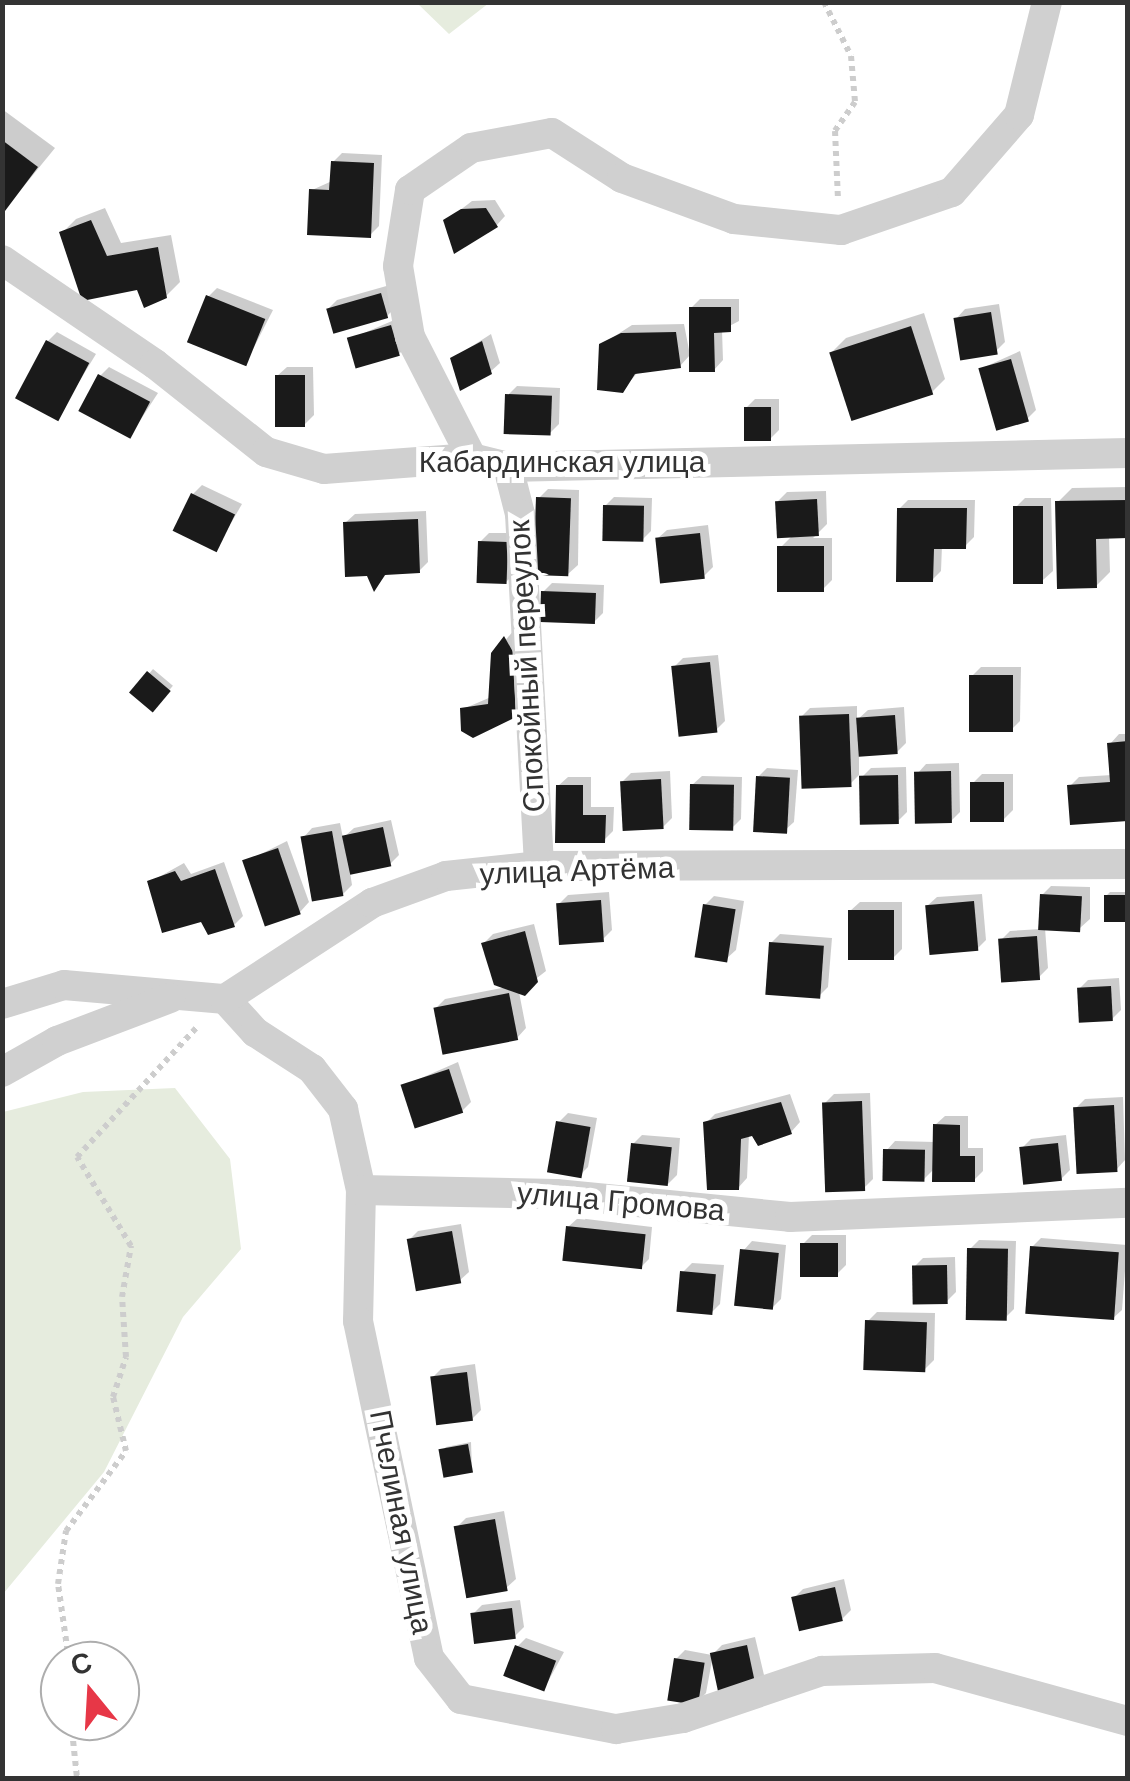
<!DOCTYPE html>
<html>
<head>
<meta charset="utf-8">
<style>
	body { margin:0 }
	#map { position:relative; width:1130px; height:1781px; overflow:hidden; background:#fff; font-family:Arial,sans-serif }
	div>[style] { position:absolute }
	[style*='--x'] { left:calc(var(--x)*1px); top:calc(var(--y)*1px); width:calc(var(--w)*1px); rotate:calc(var(--a)*1deg) }
	.green>* { inset:0; background:#e6ecde }
	.shadow>* { inset:0; background:#0003; transform-origin:0 0 }
	.building>* { inset:0; background:#1a1a1a; transform-origin:0 0 }
	.path>* { height:6px; margin-top:-3px; transform-origin:0; background:repeating-linear-gradient(90deg,#cdcdcd 0 5px,transparent 0 10px) }
	.minor>* { height:30px; margin:-15px; padding:0 15px; transform-origin:15px; border-radius:15px; background:#d0d0d0 }
	span { translate:-50% -50%; white-space:nowrap; text-align:center; line-height:1.15; -webkit-text-stroke:10px #fff; paint-order:stroke }
	.street-label { font-size:30px; color:#333 }
	.frame { position:absolute; inset:0; border:5px solid #333; pointer-events:none }
	.north { position:absolute; left:40px; top:1641px; width:100px; height:100px; box-sizing:border-box; background:#fff; border:2px solid #adadad; border-radius:50%; rotate:342deg; font-size:28px; font-weight:700; line-height:40px; text-align:center; color:#333 }
	.north::after { content:''; display:block; margin:auto; width:35px; height:45px; background:#e73747; clip-path:polygon(50% 0,100% 100%,50% 72%,0 100%) }
</style>
</head>
<body>
<div id="map">
	<div class="green">
		<div style="clip-path:polygon(417px 3px,489px 3px,449px 34px)"></div>
		<div style="clip-path:polygon(175px 1088px,230px 1159px,241px 1249px,183px 1317px,104px 1472px,3px 1594px,3px 1112px,83px 1092px)"></div>
	</div>
	<div class="shadow">
		<div style="clip-path:polygon(2px 109px,55px 148px,2px 213px)"></div>
		<div style="clip-path:polygon(342px 153px,382px 155px,379px 226px,370px 235px,312px 190px,332px 181px,333px 162px)"></div>
		<div style="clip-path:polygon(495px 200px,505px 216px,496px 226px,446px 221px,472px 201px)"></div>
		<div style="clip-path:polygon(105px 208px,121px 243px,171px 235px,180px 282px,166px 296px,138px 287px,62px 233px,76px 219px)"></div>
		<div style="clip-path:polygon(390px 285px,396px 307px,387px 316px,328px 309px,337px 300px)"></div>
		<div style="clip-path:polygon(217px 288px,273px 310px,246px 363px,208px 297px)"></div>
		<div style="clip-path:polygon(700px 299px,739px 299px,739px 321px,722px 330px,723px 360px,714px 370px,691px 308px)"></div>
		<div style="clip-path:polygon(999px 304px,1005px 342px,996px 351px,956px 319px,965px 309px)"></div>
		<div style="clip-path:polygon(924px 313px,945px 379px,931px 393px,832px 352px,846px 338px)"></div>
		<div style="clip-path:polygon(399px 318px,408px 345px,399px 354px,350px 339px)"></div>
		<div style="clip-path:polygon(684px 324px,690px 355px,680px 366px,638px 372px,622px 391px,601px 345px,632px 325px)"></div>
		<div style="clip-path:polygon(57px 332px,96px 354px,57px 418px,48px 341px)"></div>
		<div style="clip-path:polygon(491px 334px,500px 363px,490px 372px,452px 359px)"></div>
		<div style="clip-path:polygon(1020px 351px,1036px 410px,1027px 419px,980px 369px)"></div>
		<div style="clip-path:polygon(109px 367px,158px 393px,130px 436px,100px 376px)"></div>
		<div style="clip-path:polygon(287px 367px,313px 367px,314px 415px,305px 424px,277px 376px)"></div>
		<div style="clip-path:polygon(517px 386px,560px 388px,559px 424px,550px 433px,508px 395px)"></div>
		<div style="clip-path:polygon(755px 399px,779px 399px,779px 430px,770px 439px,746px 408px)"></div>
		<div style="clip-path:polygon(202px 485px,242px 504px,216px 549px,193px 494px)"></div>
		<div style="clip-path:polygon(1128px 487px,1128px 535px,1109px 536px,1110px 572px,1096px 586px,1058px 502px,1072px 488px)"></div>
		<div style="clip-path:polygon(548px 489px,579px 490px,578px 565px,568px 574px,539px 498px)"></div>
		<div style="clip-path:polygon(826px 491px,827px 524px,813px 538px,832px 538px,832px 580px,823px 589px,780px 548px,793px 535px,778px 501px,787px 492px)"></div>
		<div style="clip-path:polygon(614px 497px,652px 498px,651px 531px,642px 540px,605px 506px)"></div>
		<div style="clip-path:polygon(1025px 498px,1051px 498px,1053px 571px,1043px 580px,1016px 507px)"></div>
		<div style="clip-path:polygon(908px 500px,975px 500px,974px 537px,965px 546px,942px 546px,941px 571px,932px 580px,899px 509px)"></div>
		<div style="clip-path:polygon(426px 511px,428px 562px,419px 571px,388px 572px,375px 588px,345px 523px,355px 514px)"></div>
		<div style="clip-path:polygon(708px 525px,713px 567px,704px 576px,657px 539px,667px 530px)"></div>
		<div style="clip-path:polygon(489px 533px,516px 533px,515px 573px,506px 582px,480px 542px)"></div>
		<div style="clip-path:polygon(552px 583px,604px 585px,603px 613px,594px 622px,543px 592px)"></div>
		<div style="clip-path:polygon(514px 630px,514px 715px,463px 709px,491px 697px,494px 654px)"></div>
		<div style="clip-path:polygon(718px 655px,725px 721px,716px 730px,674px 667px,683px 658px)"></div>
		<div style="clip-path:polygon(981px 667px,1021px 667px,1020px 721px,1011px 730px,972px 676px)"></div>
		<div style="left:153px;top:669px;width:26px;height:31px;rotate:40deg"></div>
		<div style="clip-path:polygon(857px 706px,857px 720px,868px 710px,904px 707px,906px 743px,897px 752px,859px 755px,859px 775px,850px 784px,801px 717px,810px 708px)"></div>
		<div style="clip-path:polygon(1119px 734px,1128px 734px,1128px 819px,1070px 786px,1079px 777px,1112px 775px,1110px 744px)"></div>
		<div style="clip-path:polygon(959px 763px,960px 812px,951px 821px,917px 774px,926px 764px)"></div>
		<div style="clip-path:polygon(906px 767px,907px 812px,898px 821px,862px 777px,871px 768px)"></div>
		<div style="clip-path:polygon(767px 768px,798px 770px,794px 822px,784px 831px,758px 777px)"></div>
		<div style="clip-path:polygon(670px 771px,672px 818px,663px 827px,622px 782px,631px 773px)"></div>
		<div style="clip-path:polygon(982px 774px,1013px 774px,1013px 810px,1004px 819px,973px 783px)"></div>
		<div style="clip-path:polygon(702px 776px,742px 777px,741px 819px,732px 828px,692px 785px)"></div>
		<div style="clip-path:polygon(568px 777px,591px 777px,591px 807px,614px 807px,613px 831px,604px 840px,558px 786px)"></div>
		<div style="clip-path:polygon(391px 820px,399px 855px,390px 864px,350px 872px,352px 885px,343px 894px,303px 838px,312px 828px,340px 823px,343px 838px,354px 828px)"></div>
		<div style="clip-path:polygon(287px 841px,309px 902px,300px 912px,245px 862px)"></div>
		<div style="clip-path:polygon(224px 862px,243px 916px,234px 925px,202px 919px,150px 882px,184px 863px,191px 874px)"></div>
		<div style="clip-path:polygon(1051px 886px,1090px 887px,1090px 919px,1080px 928px,1045px 928px,1048px 968px,1039px 977px,1001px 940px,1010px 931px,1041px 929px,1042px 895px)"></div>
		<div style="clip-path:polygon(609px 892px,612px 930px,603px 939px,559px 904px,568px 895px)"></div>
		<div style="clip-path:polygon(1110px 892px,1128px 892px,1128px 920px,1106px 896px)"></div>
		<div style="clip-path:polygon(982px 894px,986px 940px,977px 949px,927px 906px,937px 897px)"></div>
		<div style="clip-path:polygon(714px 896px,744px 901px,736px 950px,726px 959px,705px 905px)"></div>
		<div style="clip-path:polygon(860px 902px,902px 902px,902px 949px,893px 958px,850px 911px)"></div>
		<div style="clip-path:polygon(534px 924px,546px 971px,519px 992px,526px 1028px,517px 1038px,436px 1008px,445px 999px,507px 987px,484px 943px,493px 934px)"></div>
		<div style="clip-path:polygon(780px 934px,832px 938px,828px 987px,819px 996px,771px 943px)"></div>
		<div style="clip-path:polygon(1119px 978px,1121px 1010px,1112px 1019px,1079px 989px,1088px 980px)"></div>
		<div style="clip-path:polygon(458px 1062px,471px 1102px,462px 1111px,403px 1086px)"></div>
		<div style="clip-path:polygon(870px 1093px,873px 1179px,864px 1188px,825px 1103px,834px 1094px)"></div>
		<div style="clip-path:polygon(790px 1094px,800px 1122px,791px 1132px,749px 1135px,747px 1178px,738px 1188px,706px 1123px,715px 1114px)"></div>
		<div style="clip-path:polygon(1123px 1097px,1125px 1160px,1116px 1170px,1076px 1108px,1085px 1099px)"></div>
		<div style="clip-path:polygon(568px 1113px,597px 1118px,588px 1167px,579px 1176px,559px 1122px)"></div>
		<div style="clip-path:polygon(945px 1116px,968px 1116px,968px 1148px,983px 1148px,983px 1171px,974px 1180px,935px 1168px,923px 1180px,886px 1151px,895px 1141px,935px 1142px,935px 1125px)"></div>
		<div style="clip-path:polygon(642px 1135px,680px 1138px,677px 1175px,668px 1184px,633px 1144px)"></div>
		<div style="clip-path:polygon(1066px 1135px,1070px 1170px,1061px 1179px,1022px 1148px,1031px 1139px)"></div>
		<div style="clip-path:polygon(578px 1218px,652px 1227px,649px 1259px,640px 1268px,568px 1227px)"></div>
		<div style="clip-path:polygon(461px 1224px,469px 1272px,459px 1281px,409px 1240px,418px 1231px)"></div>
		<div style="clip-path:polygon(812px 1235px,846px 1235px,846px 1265px,837px 1274px,803px 1244px)"></div>
		<div style="clip-path:polygon(1041px 1238px,1127px 1245px,1122px 1310px,1112px 1319px,1032px 1247px)"></div>
		<div style="clip-path:polygon(979px 1240px,1016px 1241px,1014px 1309px,1005px 1318px,970px 1249px)"></div>
		<div style="clip-path:polygon(752px 1241px,786px 1245px,781px 1299px,772px 1308px,743px 1251px)"></div>
		<div style="clip-path:polygon(955px 1257px,956px 1292px,947px 1301px,914px 1267px,923px 1258px)"></div>
		<div style="clip-path:polygon(692px 1263px,724px 1265px,720px 1304px,711px 1313px,683px 1272px)"></div>
		<div style="clip-path:polygon(877px 1312px,935px 1313px,934px 1360px,925px 1369px,868px 1321px)"></div>
		<div style="clip-path:polygon(475px 1364px,481px 1410px,472px 1419px,432px 1378px,441px 1369px)"></div>
		<div style="clip-path:polygon(471px 1442px,472px 1471px,442px 1451px,446px 1447px)"></div>
		<div style="clip-path:polygon(504px 1511px,516px 1579px,506px 1588px,457px 1527px,466px 1518px)"></div>
		<div style="clip-path:polygon(844px 1579px,851px 1610px,842px 1619px,794px 1598px,803px 1589px)"></div>
		<div style="clip-path:polygon(520px 1600px,524px 1627px,515px 1636px,473px 1614px,482px 1605px)"></div>
		<div style="clip-path:polygon(755px 1637px,764px 1675px,755px 1684px,713px 1655px,706px 1693px,697px 1702px,676px 1659px,685px 1650px,712px 1655px,722px 1645px)"></div>
		<div style="clip-path:polygon(526px 1638px,564px 1652px,544px 1689px,517px 1647px)"></div>
	</div>
	<div class="building">
		<div style="clip-path:polygon(2px 140px,38px 167px,2px 215px)"></div>
		<div style="clip-path:polygon(331px 161px,374px 163px,371px 238px,307px 235px,309px 189px,329px 190px)"></div>
		<div style="clip-path:polygon(486px 208px,498px 227px,454px 254px,443px 220px,461px 209px)"></div>
		<div style="clip-path:polygon(91px 220px,107px 256px,158px 247px,167px 298px,144px 308px,137px 290px,82px 301px,59px 232px)"></div>
		<div style="left:381px;top:293px;width:26px;height:57px;rotate:74deg"></div>
		<div style="left:206px;top:295px;width:64px;height:51px;rotate:22deg"></div>
		<div style="clip-path:polygon(689px 307px,731px 307px,731px 332px,714px 333px,715px 372px,689px 372px)"></div>
		<div style="left:991px;top:312px;width:43px;height:38px;rotate:81deg"></div>
		<div style="left:391px;top:325px;width:32px;height:46px;rotate:74deg"></div>
		<div style="left:911px;top:326px;width:72px;height:86px;rotate:72deg"></div>
		<div style="clip-path:polygon(676px 332px,681px 368px,635px 374px,623px 393px,597px 390px,599px 344px,621px 333px)"></div>
		<div style="left:46px;top:340px;width:49px;height:66px;rotate:28deg"></div>
		<div style="clip-path:polygon(482px 341px,492px 374px,460px 391px,450px 358px)"></div>
		<div style="left:1011px;top:359px;width:65px;height:34px;rotate:74deg"></div>
		<div style="left:98px;top:374px;width:59px;height:42px;rotate:28deg"></div>
		<div style="left:275px;top:375px;width:30px;height:52px"></div>
		<div style="left:505px;top:394px;width:47px;height:40px;rotate:2deg"></div>
		<div style="left:744px;top:407px;width:27px;height:34px"></div>
		<div style="left:191px;top:493px;width:49px;height:42px;rotate:26deg"></div>
		<div style="left:536px;top:497px;width:35px;height:78px;rotate:2deg"></div>
		<div style="left:817px;top:499px;width:37px;height:42px;rotate:87deg"></div>
		<div style="clip-path:polygon(1128px 500px,1128px 538px,1096px 539px,1097px 588px,1057px 589px,1055px 501px)"></div>
		<div style="left:603px;top:505px;width:41px;height:36px;rotate:1deg"></div>
		<div style="left:1013px;top:506px;width:30px;height:78px"></div>
		<div style="clip-path:polygon(897px 508px,967px 508px,966px 549px,934px 549px,933px 582px,896px 582px)"></div>
		<div style="clip-path:polygon(418px 519px,420px 573px,385px 575px,374px 592px,367px 576px,345px 577px,343px 522px)"></div>
		<div style="left:700px;top:533px;width:46px;height:45px;rotate:84deg"></div>
		<div style="left:478px;top:541px;width:30px;height:42px;rotate:2deg"></div>
		<div style="left:824px;top:546px;width:46px;height:47px;rotate:90deg"></div>
		<div style="left:541px;top:591px;width:55px;height:31px;rotate:2deg"></div>
		<div style="clip-path:polygon(504px 636px,513px 652px,516px 717px,473px 738px,461px 731px,460px 708px,488px 704px,491px 653px)"></div>
		<div style="left:710px;top:662px;width:71px;height:39px;rotate:84deg"></div>
		<div style="left:147px;top:671px;width:31px;height:28px;rotate:40deg"></div>
		<div style="left:969px;top:675px;width:44px;height:57px"></div>
		<div style="left:849px;top:714px;width:73px;height:50px;rotate:88deg"></div>
		<div style="left:895px;top:715px;width:39px;height:39px;rotate:86deg"></div>
		<div style="clip-path:polygon(1128px 741px,1128px 821px,1070px 825px,1067px 785px,1110px 782px,1107px 743px)"></div>
		<div style="left:951px;top:771px;width:52px;height:37px;rotate:89deg"></div>
		<div style="left:898px;top:775px;width:49px;height:39px;rotate:89deg"></div>
		<div style="left:756px;top:776px;width:34px;height:56px;rotate:3deg"></div>
		<div style="left:661px;top:779px;width:50px;height:41px;rotate:87deg"></div>
		<div style="left:970px;top:782px;width:34px;height:40px"></div>
		<div style="left:690px;top:784px;width:44px;height:46px;rotate:1deg"></div>
		<div style="clip-path:polygon(556px 785px,583px 785px,583px 815px,606px 815px,605px 843px,555px 843px)"></div>
		<div style="left:383px;top:827px;width:40px;height:42px;rotate:78deg"></div>
		<div style="left:332px;top:831px;width:66px;height:32px;rotate:80deg"></div>
		<div style="left:278px;top:848px;width:70px;height:38px;rotate:71deg"></div>
		<div style="clip-path:polygon(215px 869px,235px 927px,208px 935px,201px 922px,162px 933px,147px 881px,175px 871px,181px 881px)"></div>
		<div style="left:1040px;top:894px;width:42px;height:36px;rotate:3deg"></div>
		<div style="left:1104px;top:895px;width:24px;height:27px"></div>
		<div style="left:601px;top:900px;width:42px;height:45px;rotate:86deg"></div>
		<div style="left:974px;top:901px;width:50px;height:49px;rotate:85deg"></div>
		<div style="left:703px;top:904px;width:33px;height:54px;rotate:9deg"></div>
		<div style="left:848px;top:910px;width:46px;height:50px"></div>
		<div style="clip-path:polygon(525px 931px,538px 982px,525px 996px,494px 985px,481px 943px)"></div>
		<div style="left:1037px;top:936px;width:44px;height:39px;rotate:86deg"></div>
		<div style="left:769px;top:942px;width:55px;height:53px;rotate:4deg"></div>
		<div style="left:1111px;top:986px;width:35px;height:34px;rotate:87deg"></div>
		<div style="left:509px;top:993px;width:48px;height:77px;rotate:79deg"></div>
		<div style="left:449px;top:1069px;width:46px;height:51px;rotate:72deg"></div>
		<div style="left:862px;top:1101px;width:90px;height:40px;rotate:88deg"></div>
		<div style="clip-path:polygon(781px 1102px,792px 1134px,758px 1146px,752px 1136px,741px 1139px,739px 1190px,707px 1190px,703px 1122px)"></div>
		<div style="left:1114px;top:1105px;width:67px;height:41px;rotate:87deg"></div>
		<div style="left:556px;top:1121px;width:35px;height:52px;rotate:10deg"></div>
		<div style="clip-path:polygon(933px 1124px,960px 1125px,960px 1156px,975px 1156px,975px 1182px,932px 1182px)"></div>
		<div style="left:631px;top:1143px;width:41px;height:39px;rotate:6deg"></div>
		<div style="left:1058px;top:1143px;width:38px;height:39px;rotate:84deg"></div>
		<div style="left:883px;top:1149px;width:42px;height:32px;rotate:1deg"></div>
		<div style="left:566px;top:1226px;width:80px;height:35px;rotate:6deg"></div>
		<div style="left:452px;top:1231px;width:53px;height:46px;rotate:80deg"></div>
		<div style="left:800px;top:1243px;width:38px;height:34px"></div>
		<div style="left:1030px;top:1246px;width:89px;height:68px;rotate:4deg"></div>
		<div style="left:967px;top:1248px;width:41px;height:72px;rotate:1deg"></div>
		<div style="left:740px;top:1249px;width:39px;height:57px;rotate:6deg"></div>
		<div style="left:947px;top:1265px;width:39px;height:35px;rotate:89deg"></div>
		<div style="left:680px;top:1271px;width:36px;height:41px;rotate:5deg"></div>
		<div style="left:865px;top:1320px;width:62px;height:50px;rotate:2deg"></div>
		<div style="left:467px;top:1372px;width:49px;height:37px;rotate:83deg"></div>
		<div style="left:468px;top:1444px;width:29px;height:30px;rotate:80deg"></div>
		<div style="left:495px;top:1519px;width:73px;height:42px;rotate:80deg"></div>
		<div style="left:835px;top:1587px;width:35px;height:45px;rotate:77deg"></div>
		<div style="left:512px;top:1608px;width:31px;height:42px;rotate:83deg"></div>
		<div style="left:515px;top:1645px;width:44px;height:33px;rotate:21deg"></div>
		<div style="left:747px;top:1645px;width:42px;height:38px;rotate:78deg"></div>
		<div style="left:674px;top:1658px;width:31px;height:43px;rotate:9deg"></div>
	</div>
	<div class="path">
		<div style="--x:824;--y:2;--w:60;--a:63.4"></div>
		<div style="--x:851;--y:56;--w:46;--a:85"></div>
		<div style="--x:855;--y:102;--w:35;--a:125"></div>
		<div style="--x:835;--y:131;--w:68;--a:87.5"></div>
		<div style="--x:69;--y:1661;--w:78;--a:-98.1"></div>
		<div style="--x:58;--y:1584;--w:54;--a:-81.4"></div>
		<div style="--x:66;--y:1531;--w:100;--a:-53.1"></div>
		<div style="--x:126;--y:1451;--w:56;--a:-103.5"></div>
		<div style="--x:113;--y:1397;--w:42;--a:-72"></div>
		<div style="--x:126;--y:1357;--w:60;--a:-93.8"></div>
		<div style="--x:122;--y:1297;--w:52;--a:-80"></div>
		<div style="--x:131;--y:1246;--w:104;--a:-121.2"></div>
		<div style="--x:77;--y:1157;--w:178;--a:-47.3"></div>
		<div style="--x:71;--y:1721;--w:57;--a:84"></div>
	</div>
	<div class="minor">
		<div style="--x:2;--y:260;--w:185;--a:34.2"></div>
		<div style="--x:155;--y:364;--w:142;--a:38.4"></div>
		<div style="--x:266;--y:452;--w:60;--a:16.3"></div>
		<div style="--x:324;--y:469;--w:148;--a:-4.3"></div>
		<div style="--x:472;--y:458;--w:37;--a:14"></div>
		<div style="--x:508;--y:467;--w:620;--a:-1.29"></div>
		<div style="--x:472;--y:458;--w:136;--a:-117.1"></div>
		<div style="--x:410;--y:337;--w:72;--a:-99.6"></div>
		<div style="--x:398;--y:266;--w:77;--a:-81"></div>
		<div style="--x:410;--y:190;--w:74;--a:-34.5"></div>
		<div style="--x:471;--y:148;--w:82;--a:-10.5"></div>
		<div style="--x:552;--y:133;--w:83;--a:32.7"></div>
		<div style="--x:622;--y:178;--w:119;--a:20.1"></div>
		<div style="--x:734;--y:219;--w:108;--a:5.9"></div>
		<div style="--x:841;--y:230;--w:117;--a:-18.9"></div>
		<div style="--x:952;--y:192;--w:102;--a:-49"></div>
		<div style="--x:1019;--y:115;--w:116;--a:-76.1"></div>
		<div style="--x:508;--y:467;--w:49;--a:75.7"></div>
		<div style="--x:520;--y:514;--w:353;--a:86.9"></div>
		<div style="--x:225;--y:999;--w:45;--a:47.7"></div>
		<div style="--x:255;--y:1032;--w:68;--a:33"></div>
		<div style="--x:312;--y:1069;--w:51;--a:52.2"></div>
		<div style="--x:343;--y:1109;--w:83;--a:77.5"></div>
		<div style="--x:361;--y:1190;--w:131;--a:91.3"></div>
		<div style="--x:358;--y:1321;--w:344;--a:78.1"></div>
		<div style="--x:429;--y:1658;--w:52;--a:52"></div>
		<div style="--x:461;--y:1699;--w:158;--a:11"></div>
		<div style="--x:616;--y:1729;--w:68;--a:-9.3"></div>
		<div style="--x:683;--y:1718;--w:147;--a:-18.7"></div>
		<div style="--x:822;--y:1671;--w:113;--a:-1.5"></div>
		<div style="--x:935;--y:1668;--w:200;--a:15.4"></div>
		<div style="--x:2;--y:1004;--w:65;--a:-17"></div>
		<div style="--x:64;--y:985;--w:162;--a:5"></div>
		<div style="--x:225;--y:999;--w:176;--a:-33.1"></div>
		<div style="--x:372;--y:903;--w:79;--a:-20"></div>
		<div style="--x:446;--y:876;--w:94;--a:-6.1"></div>
		<div style="--x:539;--y:866;--w:589;--a:-0.19"></div>
		<div style="--x:2;--y:1072;--w:63;--a:-29.4"></div>
		<div style="--x:57;--y:1041;--w:121;--a:-20.8"></div>
		<div style="--x:361;--y:1190;--w:195;--a:1.2"></div>
		<div style="--x:556;--y:1194;--w:235;--a:5.6"></div>
		<div style="--x:790;--y:1217;--w:338;--a:-2.4"></div>
	</div>
	<div class="street-label">
		<span style="left:562px;top:462px">Кабардинская улица</span>
		<span style="left:527px;top:666px;rotate:-93deg">Спокойный переулок</span>
		<span style="left:577px;top:871px;rotate:-2deg">улица Артёма</span>
		<span style="left:621px;top:1202px;rotate:5deg">улица Громова</span>
		<span style="left:401px;top:1522px;rotate:79deg">Пчелиная улица</span>
	</div>
	<div class="frame"></div>
	<div class="north">С</div>
</div>
</body>
</html>
